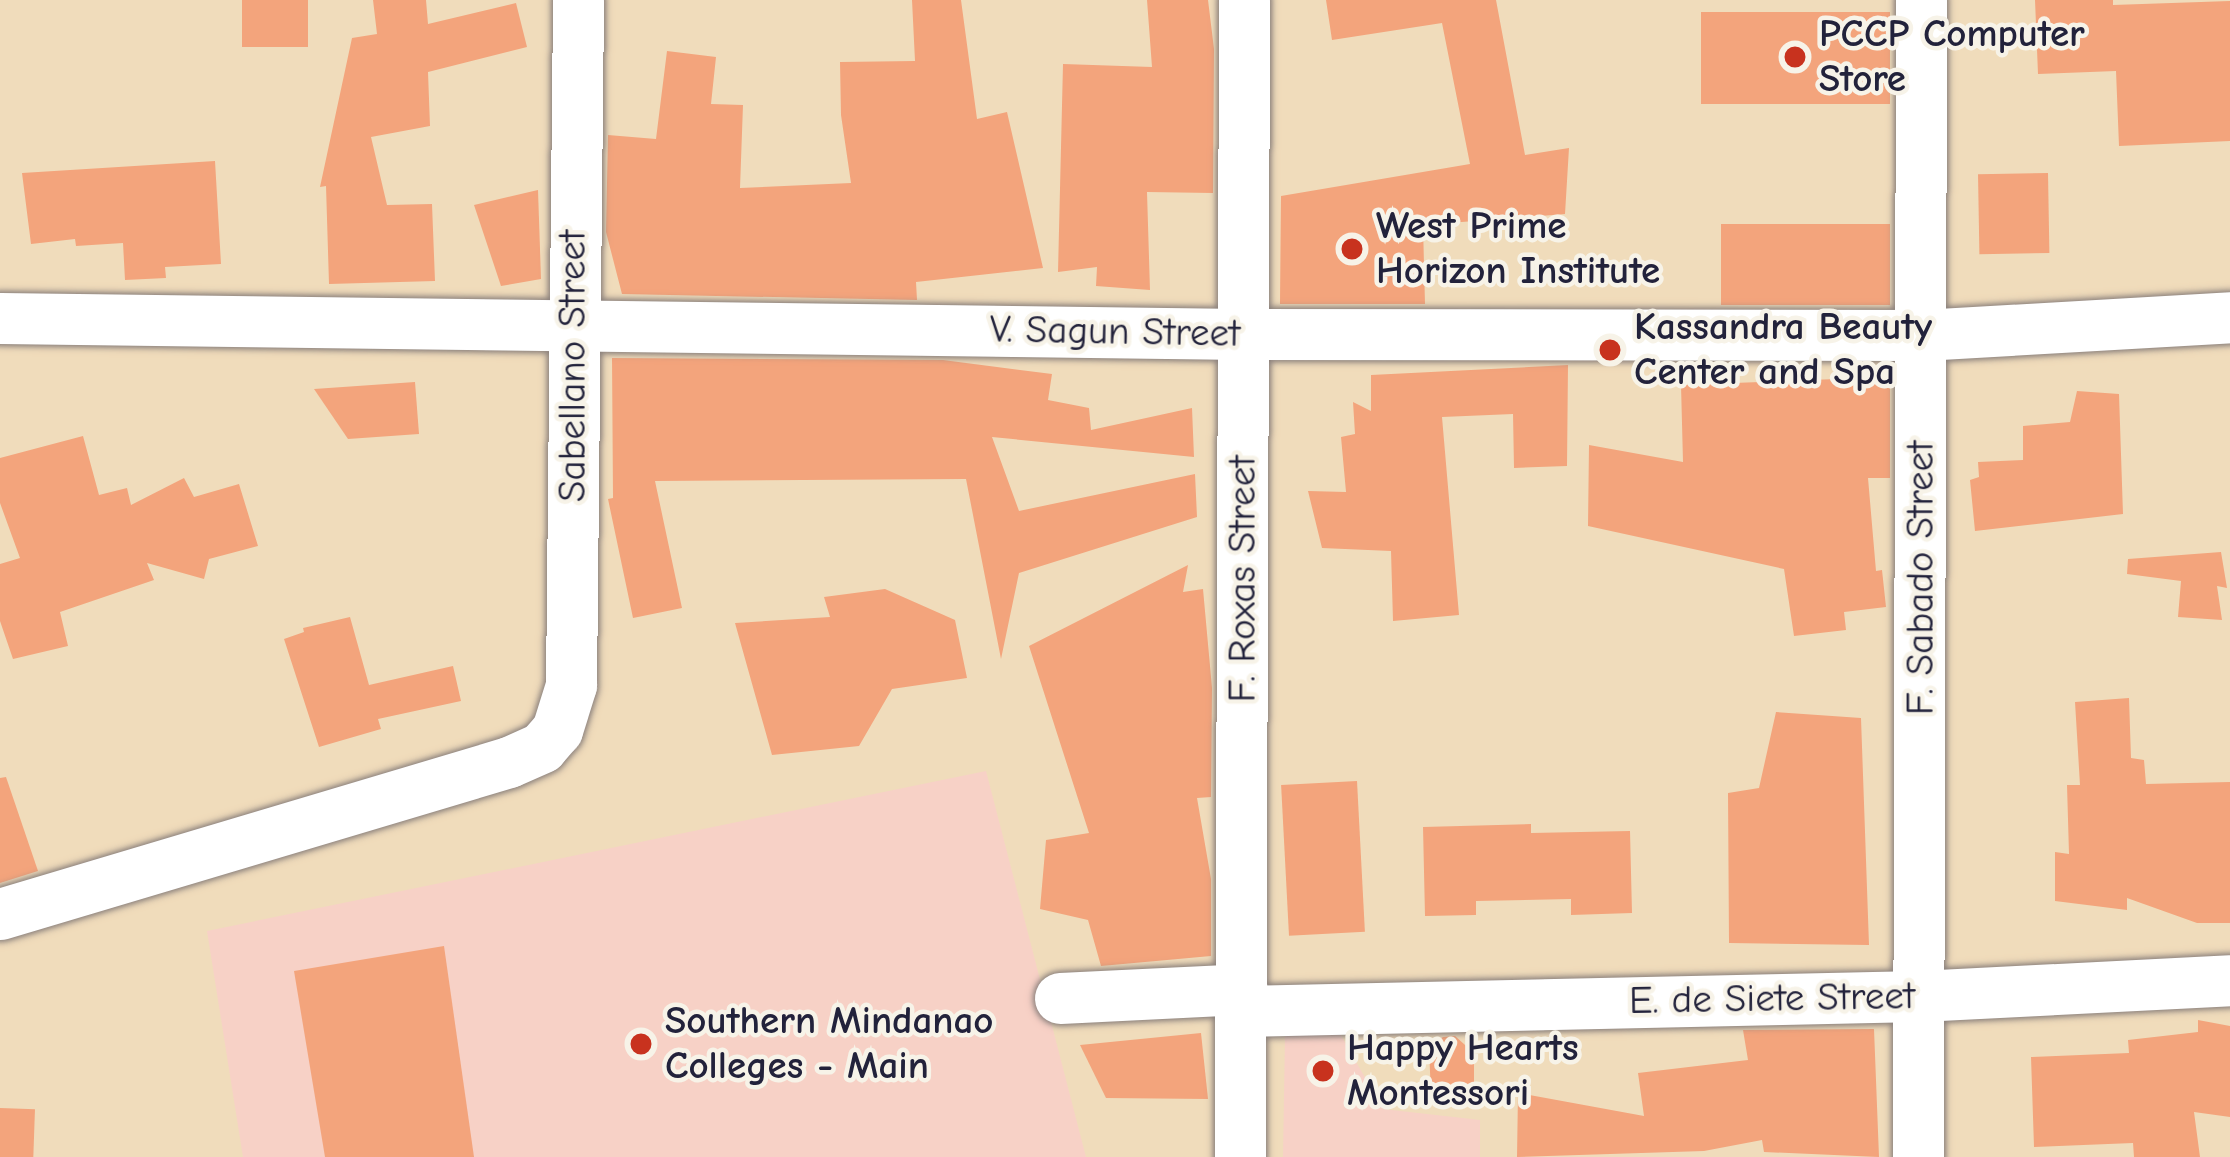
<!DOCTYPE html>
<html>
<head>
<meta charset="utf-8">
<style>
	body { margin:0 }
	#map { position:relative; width:2230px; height:1157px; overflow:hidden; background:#f0dcbb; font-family:"Comic Neue",sans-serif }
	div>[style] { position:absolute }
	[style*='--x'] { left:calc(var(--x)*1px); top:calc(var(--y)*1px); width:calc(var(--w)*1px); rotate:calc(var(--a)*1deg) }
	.built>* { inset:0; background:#f7d1c6 }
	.building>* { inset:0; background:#f3a47c; transform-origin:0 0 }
	.roads { filter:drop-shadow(0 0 3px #897f7b) drop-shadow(0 0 3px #897f7b) }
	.minor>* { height:51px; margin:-25.5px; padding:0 25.5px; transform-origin:25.5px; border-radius:25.5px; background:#fff }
	.dots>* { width:33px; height:33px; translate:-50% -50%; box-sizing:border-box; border:6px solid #f7f3e8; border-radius:50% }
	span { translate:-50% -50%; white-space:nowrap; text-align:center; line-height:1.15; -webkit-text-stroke:9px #f7f3e8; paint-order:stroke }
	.poi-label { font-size:39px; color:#22223b; font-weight:700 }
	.left { translate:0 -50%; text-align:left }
	.street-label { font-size:39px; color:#22223b }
</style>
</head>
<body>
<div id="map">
	<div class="built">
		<div style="clip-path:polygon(986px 771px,1086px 1157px,243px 1157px,207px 931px)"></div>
		<div style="clip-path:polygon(1339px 1032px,1383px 1109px,1480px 1120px,1480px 1157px,1283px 1157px,1285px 1034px)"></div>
	</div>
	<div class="building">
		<div style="left:242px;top:0;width:66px;height:47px"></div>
		<div style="clip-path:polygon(373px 0,426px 0,428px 24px,516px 3px,527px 47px,428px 72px,430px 126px,371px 137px,387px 205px,432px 204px,435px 281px,329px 284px,326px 186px,320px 187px,352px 38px,377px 34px)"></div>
		<div style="clip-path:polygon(912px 0,961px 0,977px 119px,1007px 112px,1043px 268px,916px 282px,917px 300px,622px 294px,606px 232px,608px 135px,656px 139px,667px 51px,716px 57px,711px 104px,743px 105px,740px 188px,851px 183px,841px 115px,840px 62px,915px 61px)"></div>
		<div style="clip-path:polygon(1147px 0,1208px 0,1214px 49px,1213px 193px,1147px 192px,1150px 290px,1096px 286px,1097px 267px,1058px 272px,1063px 64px,1152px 67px)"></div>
		<div style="clip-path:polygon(1326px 0,1496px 0,1525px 155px,1569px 148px,1565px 214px,1423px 225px,1425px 304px,1280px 304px,1281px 196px,1470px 164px,1442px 23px,1332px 40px)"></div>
		<div style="clip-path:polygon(2035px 0,2113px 0,2113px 5px,2230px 1px,2230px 141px,2119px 146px,2116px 71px,2038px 74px)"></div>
		<div style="left:1701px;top:12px;width:189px;height:92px"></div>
		<div style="clip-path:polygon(215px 161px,221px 264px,165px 267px,166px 278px,125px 280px,123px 243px,76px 246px,75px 239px,31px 244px,22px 173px)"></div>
		<div style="left:2048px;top:173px;width:80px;height:70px;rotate:89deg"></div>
		<div style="clip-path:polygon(538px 190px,541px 279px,501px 286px,474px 205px)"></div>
		<div style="left:1721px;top:224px;width:169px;height:81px"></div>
		<div style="clip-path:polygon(612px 358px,943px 360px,1052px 374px,1048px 400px,1089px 408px,1091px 430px,1192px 408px,1194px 457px,992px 437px,1019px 511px,1195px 474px,1197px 517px,1019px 573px,1001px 659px,966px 479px,655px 481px,682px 608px,633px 618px,608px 499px,613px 498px)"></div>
		<div style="clip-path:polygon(1568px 365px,1567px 466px,1514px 468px,1513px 414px,1442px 417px,1459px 615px,1393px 621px,1391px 551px,1322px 548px,1308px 491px,1346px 492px,1341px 437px,1355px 434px,1353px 402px,1371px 411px,1371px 375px)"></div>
		<div style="clip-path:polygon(1890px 377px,1890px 478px,1868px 478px,1876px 571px,1882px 570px,1886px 607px,1844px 612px,1846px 630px,1794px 636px,1784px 569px,1588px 526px,1589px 445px,1683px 462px,1681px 385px)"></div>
		<div style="clip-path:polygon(415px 382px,419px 434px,348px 439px,314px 389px)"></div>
		<div style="clip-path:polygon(2077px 391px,2119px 394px,2123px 514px,1975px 531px,1970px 480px,1979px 477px,1978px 462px,2023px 460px,2023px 426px,2070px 422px)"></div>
		<div style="clip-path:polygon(83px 436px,99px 495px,127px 488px,131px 505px,184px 478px,194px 497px,239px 484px,258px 546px,209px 559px,204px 579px,147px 563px,154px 580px,60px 612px,68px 646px,13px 659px,0 621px,0 564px,20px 558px,0 503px,0 458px)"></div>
		<div style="clip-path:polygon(2221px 552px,2227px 588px,2217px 586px,2222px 620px,2178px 617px,2181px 581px,2127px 574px,2128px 559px)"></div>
		<div style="clip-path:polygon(1188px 565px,1183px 592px,1203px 589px,1212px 688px,1211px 797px,1197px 798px,1211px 879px,1211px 956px,1101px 966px,1088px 920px,1040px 909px,1046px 840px,1089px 833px,1029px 646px)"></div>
		<div style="clip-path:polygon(885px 589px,955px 620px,967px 678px,892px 689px,859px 746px,772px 755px,735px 623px,830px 617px,824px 597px)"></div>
		<div style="clip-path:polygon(350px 617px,369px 685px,453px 666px,461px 701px,378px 719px,381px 729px,319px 747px,284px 639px,304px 632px,303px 628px)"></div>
		<div style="clip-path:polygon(2129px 698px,2131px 758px,2144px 760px,2146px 784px,2230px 782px,2230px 923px,2197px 923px,2127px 898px,2127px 910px,2055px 901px,2055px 852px,2069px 854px,2067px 785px,2080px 785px,2075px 702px)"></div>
		<div style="clip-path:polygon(1776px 712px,1861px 718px,1869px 945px,1729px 943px,1728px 793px,1759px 788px)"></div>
		<div style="clip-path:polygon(6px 777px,38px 871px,0 883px,0 778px)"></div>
		<div style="left:1357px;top:781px;width:151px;height:76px;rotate:87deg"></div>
		<div style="clip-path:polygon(1531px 824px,1531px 833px,1630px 831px,1632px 913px,1571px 915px,1571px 899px,1476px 901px,1476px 915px,1425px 916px,1423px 827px)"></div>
		<div style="clip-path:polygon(444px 946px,474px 1157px,325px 1157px,294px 971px)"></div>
		<div style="clip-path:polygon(2198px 1020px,2230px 1026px,2230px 1117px,2194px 1112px,2200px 1157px,2134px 1157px,2133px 1143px,2034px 1147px,2031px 1057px,2129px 1053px,2128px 1040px,2198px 1032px)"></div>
		<div style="clip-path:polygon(1874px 1029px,1879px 1157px,1764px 1152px,1762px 1140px,1704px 1151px,1517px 1157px,1518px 1093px,1644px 1116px,1638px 1073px,1748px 1060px,1743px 1030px)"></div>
		<div style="clip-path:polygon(1201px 1033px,1208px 1099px,1106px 1098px,1080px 1045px)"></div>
		<div style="clip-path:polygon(1455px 1036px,1474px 1053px,1474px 1094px,1431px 1096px,1429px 1047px,1443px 1037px)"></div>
		<div style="left:0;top:1108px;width:35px;height:49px;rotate:2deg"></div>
	</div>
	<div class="roads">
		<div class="minor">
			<div style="--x:0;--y:318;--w:1243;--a:0.74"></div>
			<div style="--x:1243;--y:334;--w:679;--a:0.08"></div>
			<div style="--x:1922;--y:335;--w:309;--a:-3.3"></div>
			<div style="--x:0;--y:914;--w:531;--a:-16.63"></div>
			<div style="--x:509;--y:762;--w:36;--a:-24"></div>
			<div style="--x:542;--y:747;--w:23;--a:-49"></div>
			<div style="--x:557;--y:730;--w:47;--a:-72.7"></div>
			<div style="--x:571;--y:685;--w:685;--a:-89.41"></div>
			<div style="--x:1060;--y:998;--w:182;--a:-2.8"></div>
			<div style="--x:1242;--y:1011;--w:677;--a:-1.27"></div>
			<div style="--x:1919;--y:996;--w:311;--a:-2.9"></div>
			<div style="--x:1240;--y:1157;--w:1157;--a:-89.8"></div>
			<div style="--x:1918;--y:1157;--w:1157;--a:-89.85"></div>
		</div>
	</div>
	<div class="dots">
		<div style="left:1795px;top:57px;background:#c8321e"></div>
		<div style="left:1352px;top:249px;background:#c8321e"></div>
		<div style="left:1610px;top:350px;background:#c8321e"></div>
		<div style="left:641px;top:1044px;background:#c8321e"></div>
		<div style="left:1323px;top:1071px;background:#c8321e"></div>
	</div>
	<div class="poi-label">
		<span class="left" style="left:1819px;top:57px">PCCP Computer<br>Store</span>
		<span class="left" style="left:1376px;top:249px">West Prime<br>Horizon Institute</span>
		<span class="left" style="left:1634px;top:350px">Kassandra Beauty<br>Center and Spa</span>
		<span class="left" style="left:665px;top:1044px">Southern Mindanao<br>Colleges - Main</span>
		<span class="left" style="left:1347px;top:1071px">Happy Hearts<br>Montessori</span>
	</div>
	<div class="street-label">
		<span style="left:1115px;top:332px;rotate:1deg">V. Sagun Street</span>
		<span style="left:573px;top:366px;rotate:-90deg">Sabellano Street</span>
		<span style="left:1921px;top:578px;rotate:-90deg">F. Sabado Street</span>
		<span style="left:1243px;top:579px;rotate:-90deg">F. Roxas Street</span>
		<span style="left:1772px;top:999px;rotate:-1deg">E. de Siete Street</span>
	</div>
</div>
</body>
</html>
